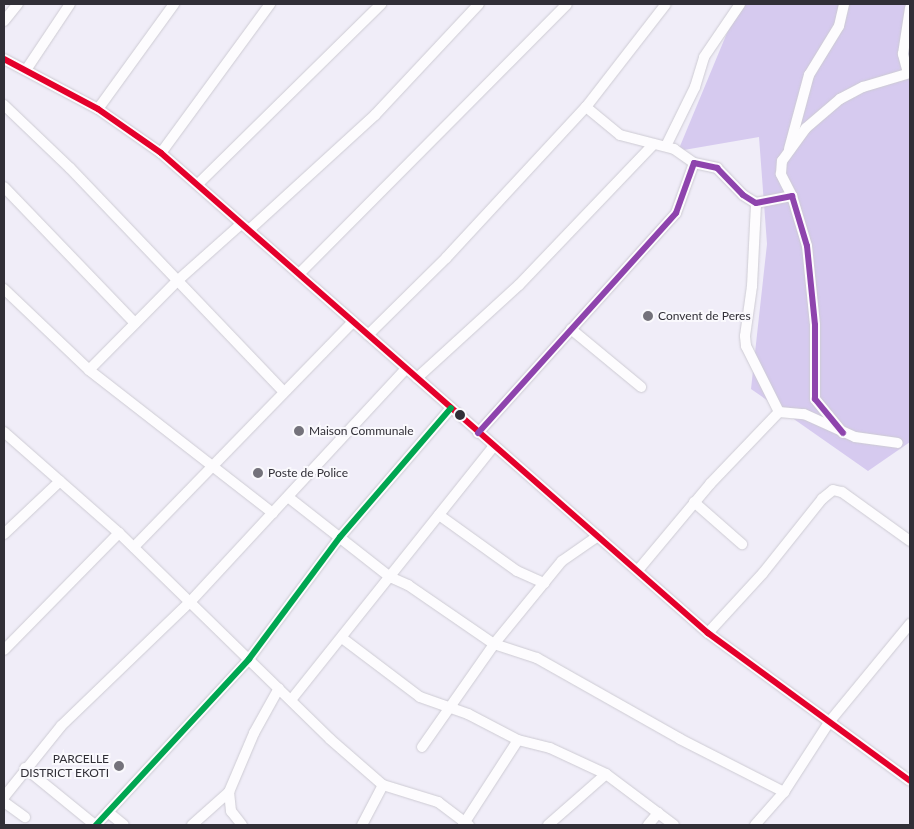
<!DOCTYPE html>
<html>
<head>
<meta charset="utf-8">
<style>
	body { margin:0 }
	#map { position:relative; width:914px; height:829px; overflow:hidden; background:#f0edf8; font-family:Lato,sans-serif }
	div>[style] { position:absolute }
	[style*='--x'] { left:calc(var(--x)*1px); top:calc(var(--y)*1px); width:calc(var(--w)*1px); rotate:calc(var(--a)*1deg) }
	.green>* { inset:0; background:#d6caef }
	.roads { filter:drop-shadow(0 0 1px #cdcbd3) drop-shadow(0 0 1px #cdcbd3) }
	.minor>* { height:10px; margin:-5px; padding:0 5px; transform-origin:5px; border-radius:5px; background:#fdfcfe }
	.bus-1>* { height:6px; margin:-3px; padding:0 3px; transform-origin:3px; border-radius:3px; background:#e4002b }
	.bus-2>* { height:6px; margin:-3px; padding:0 3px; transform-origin:3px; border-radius:3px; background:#8e44ad }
	.bus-3>* { height:6px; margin:-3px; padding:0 3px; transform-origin:3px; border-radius:3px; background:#00a651 }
	.dots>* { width:14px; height:14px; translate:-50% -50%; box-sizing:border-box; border:2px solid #faf9fd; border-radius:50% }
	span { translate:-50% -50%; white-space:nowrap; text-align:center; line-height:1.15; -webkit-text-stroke:4px #faf9fd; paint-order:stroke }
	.poi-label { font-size:12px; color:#312f37 }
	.left { translate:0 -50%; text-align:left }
	.right { translate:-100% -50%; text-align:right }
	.frame { position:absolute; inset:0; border:5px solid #312f37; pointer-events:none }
</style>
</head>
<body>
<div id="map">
	<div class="green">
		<div style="clip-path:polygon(739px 4px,910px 4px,910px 442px,868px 471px,751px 389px,767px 244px,759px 137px,678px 151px)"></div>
	</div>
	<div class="roads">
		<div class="minor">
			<div style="--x:4;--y:21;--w:22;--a:-51"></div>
			<div style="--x:4;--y:59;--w:106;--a:28"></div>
			<div style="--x:98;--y:109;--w:77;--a:34.9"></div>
			<div style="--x:161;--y:153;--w:728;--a:41.27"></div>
			<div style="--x:708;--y:633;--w:250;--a:36.2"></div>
			<div style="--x:26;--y:70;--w:79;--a:-56.3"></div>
			<div style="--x:908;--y:73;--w:20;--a:-105"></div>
			<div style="--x:903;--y:54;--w:47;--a:-81.3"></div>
			<div style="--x:4;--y:105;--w:91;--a:43.7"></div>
			<div style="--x:70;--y:168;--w:308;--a:46.3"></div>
			<div style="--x:586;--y:107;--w:44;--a:39.5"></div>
			<div style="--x:620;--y:135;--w:56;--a:14.5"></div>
			<div style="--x:674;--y:149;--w:24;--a:35"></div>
			<div style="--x:98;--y:109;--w:130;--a:-54.1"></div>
			<div style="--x:666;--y:146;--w:66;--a:-63.8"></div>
			<div style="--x:695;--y:87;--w:31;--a:-73"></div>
			<div style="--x:704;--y:57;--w:64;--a:-55.8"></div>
			<div style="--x:789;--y:149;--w:77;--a:-74.9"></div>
			<div style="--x:809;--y:75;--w:57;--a:-58.5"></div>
			<div style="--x:839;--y:26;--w:23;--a:-77"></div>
			<div style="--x:161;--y:153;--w:185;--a:-53.8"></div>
			<div style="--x:198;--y:184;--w:257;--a:-44.5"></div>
			<div style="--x:4;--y:187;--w:189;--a:46.1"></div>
			<div style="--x:792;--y:196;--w:25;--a:-117"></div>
			<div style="--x:781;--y:174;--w:13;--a:-86"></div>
			<div style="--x:782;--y:161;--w:41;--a:-54"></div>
			<div style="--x:806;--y:128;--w:45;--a:-40.5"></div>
			<div style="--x:840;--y:99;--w:26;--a:-28"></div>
			<div style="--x:863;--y:87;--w:49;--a:-16.6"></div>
			<div style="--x:249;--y:230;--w:171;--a:-42.4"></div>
			<div style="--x:375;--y:115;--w:152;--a:-46.9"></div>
			<div style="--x:299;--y:274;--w:380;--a:-45.2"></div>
			<div style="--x:4;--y:289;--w:117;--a:43.6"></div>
			<div style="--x:89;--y:370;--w:233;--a:37.9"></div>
			<div style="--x:571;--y:329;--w:91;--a:39.6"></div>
			<div style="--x:368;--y:335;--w:110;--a:-44.6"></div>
			<div style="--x:446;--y:258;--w:206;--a:-47.2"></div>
			<div style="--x:586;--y:107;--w:130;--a:-52.2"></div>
			<div style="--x:89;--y:370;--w:124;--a:-45.3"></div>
			<div style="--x:176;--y:282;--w:87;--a:-41.7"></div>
			<div style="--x:417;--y:378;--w:138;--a:-42.4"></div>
			<div style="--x:519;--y:285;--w:194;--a:-46.3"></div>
			<div style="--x:779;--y:412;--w:25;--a:5"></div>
			<div style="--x:804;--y:414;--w:56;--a:24.3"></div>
			<div style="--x:855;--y:437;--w:43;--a:7.9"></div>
			<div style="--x:4;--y:432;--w:153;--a:41.3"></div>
			<div style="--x:119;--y:533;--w:295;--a:44.3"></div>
			<div style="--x:330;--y:739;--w:70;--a:41"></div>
			<div style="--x:383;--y:785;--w:58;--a:17.2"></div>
			<div style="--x:438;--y:802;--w:39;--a:37"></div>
			<div style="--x:478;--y:433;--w:296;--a:-48"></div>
			<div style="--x:676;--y:213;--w:53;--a:-70.2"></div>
			<div style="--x:694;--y:163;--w:24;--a:12"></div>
			<div style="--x:717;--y:168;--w:37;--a:46"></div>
			<div style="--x:743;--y:195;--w:15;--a:32"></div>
			<div style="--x:756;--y:203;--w:37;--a:-11"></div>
			<div style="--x:792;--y:196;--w:52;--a:73.3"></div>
			<div style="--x:807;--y:246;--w:79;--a:84.2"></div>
			<div style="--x:815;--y:325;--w:74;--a:90"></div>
			<div style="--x:815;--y:399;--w:44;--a:50.5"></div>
			<div style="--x:288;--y:497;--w:130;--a:38.1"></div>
			<div style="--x:390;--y:577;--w:20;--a:24"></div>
			<div style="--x:408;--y:585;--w:104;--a:34.5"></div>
			<div style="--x:494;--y:644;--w:45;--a:18"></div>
			<div style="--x:537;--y:658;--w:164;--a:29.5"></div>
			<div style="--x:680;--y:739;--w:117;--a:27"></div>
			<div style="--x:694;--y:502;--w:64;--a:41.2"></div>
			<div style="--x:439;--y:515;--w:96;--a:35.7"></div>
			<div style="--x:517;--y:571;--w:30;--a:24"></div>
			<div style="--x:4;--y:534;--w:77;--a:-43.4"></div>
			<div style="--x:134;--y:547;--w:314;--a:-45.8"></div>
			<div style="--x:639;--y:569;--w:111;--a:-50.1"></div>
			<div style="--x:710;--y:484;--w:100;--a:-46.2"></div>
			<div style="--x:779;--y:412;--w:74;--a:-116.6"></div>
			<div style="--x:746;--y:346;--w:10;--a:-96"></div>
			<div style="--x:745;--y:336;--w:50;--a:-82"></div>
			<div style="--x:752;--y:286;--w:83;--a:-87.2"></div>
			<div style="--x:708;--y:633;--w:81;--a:-47.5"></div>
			<div style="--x:763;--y:573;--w:95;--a:-51.4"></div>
			<div style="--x:822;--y:499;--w:14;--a:-39"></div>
			<div style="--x:833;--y:490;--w:9;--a:13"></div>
			<div style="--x:842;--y:492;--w:84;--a:35.8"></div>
			<div style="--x:342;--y:638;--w:98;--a:37.1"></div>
			<div style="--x:420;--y:697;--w:51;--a:19.5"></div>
			<div style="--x:468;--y:714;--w:56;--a:27.5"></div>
			<div style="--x:518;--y:740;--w:33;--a:14"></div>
			<div style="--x:550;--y:748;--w:62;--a:24.9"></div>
			<div style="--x:606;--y:774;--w:85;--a:36.9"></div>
			<div style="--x:4;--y:650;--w:164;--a:-45.5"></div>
			<div style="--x:291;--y:700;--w:325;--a:-51.4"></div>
			<div style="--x:422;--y:747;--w:126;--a:-55"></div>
			<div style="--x:494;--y:644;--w:107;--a:-50.7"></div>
			<div style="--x:562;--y:561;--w:44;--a:-34.8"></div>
			<div style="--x:25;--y:768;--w:90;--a:39.2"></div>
			<div style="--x:4;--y:797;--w:91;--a:-51.2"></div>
			<div style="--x:61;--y:726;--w:179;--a:-43.9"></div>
			<div style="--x:190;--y:602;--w:318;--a:-47.2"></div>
			<div style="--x:4;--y:802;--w:26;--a:36"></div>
			<div style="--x:109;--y:813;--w:19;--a:39"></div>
			<div style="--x:96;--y:825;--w:226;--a:-47.3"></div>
			<div style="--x:249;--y:659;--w:152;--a:-53.3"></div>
			<div style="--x:340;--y:537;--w:170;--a:-49.3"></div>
			<div style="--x:192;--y:825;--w:50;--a:-41.7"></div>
			<div style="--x:242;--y:825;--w:18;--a:-128"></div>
			<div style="--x:231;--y:811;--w:19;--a:-96"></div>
			<div style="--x:229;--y:792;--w:64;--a:-67"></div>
			<div style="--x:254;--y:733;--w:51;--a:-60.9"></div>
			<div style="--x:362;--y:825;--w:45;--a:-62.3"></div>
			<div style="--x:463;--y:825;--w:101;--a:-57.1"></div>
			<div style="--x:548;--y:825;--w:77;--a:-41.3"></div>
			<div style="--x:648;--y:825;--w:16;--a:-50"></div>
			<div style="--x:755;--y:825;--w:44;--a:-48.7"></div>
			<div style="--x:784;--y:792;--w:85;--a:-57.1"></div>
			<div style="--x:830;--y:721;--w:126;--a:-50.5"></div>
		</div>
	</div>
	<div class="bus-1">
		<div style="--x:4;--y:59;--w:106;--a:28"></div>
		<div style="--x:98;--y:109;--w:77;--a:34.9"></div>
		<div style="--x:161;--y:153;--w:728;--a:41.27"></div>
		<div style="--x:708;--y:633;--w:250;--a:36.2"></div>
	</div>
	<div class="bus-2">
		<div style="--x:478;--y:433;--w:296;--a:-48"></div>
		<div style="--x:676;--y:213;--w:53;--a:-70.2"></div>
		<div style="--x:694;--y:163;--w:24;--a:12"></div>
		<div style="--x:717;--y:168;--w:37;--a:46"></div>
		<div style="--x:743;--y:195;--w:15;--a:32"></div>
		<div style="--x:756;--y:203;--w:37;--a:-11"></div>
		<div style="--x:792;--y:196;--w:52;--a:73.3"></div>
		<div style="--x:807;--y:246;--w:79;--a:84.2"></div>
		<div style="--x:815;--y:325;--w:74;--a:90"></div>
		<div style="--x:815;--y:399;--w:44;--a:50.5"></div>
	</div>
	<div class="bus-3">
		<div style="--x:96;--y:825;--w:226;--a:-47.3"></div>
		<div style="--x:249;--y:659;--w:152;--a:-53.3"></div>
		<div style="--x:340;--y:537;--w:170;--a:-49.3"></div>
	</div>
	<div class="dots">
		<div style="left:648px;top:316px;background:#74727b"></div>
		<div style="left:460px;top:415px;background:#312f37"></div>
		<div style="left:299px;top:431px;background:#74727b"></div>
		<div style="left:258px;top:473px;background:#74727b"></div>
		<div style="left:119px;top:766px;background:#74727b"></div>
	</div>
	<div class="poi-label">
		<span class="left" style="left:658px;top:316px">Convent de Peres</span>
		<span class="left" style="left:309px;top:431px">Maison Communale</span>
		<span class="left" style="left:268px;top:473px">Poste de Police</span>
		<span class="right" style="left:109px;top:766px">PARCELLE<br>DISTRICT EKOTI</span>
	</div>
	<div class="frame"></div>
</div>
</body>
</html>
